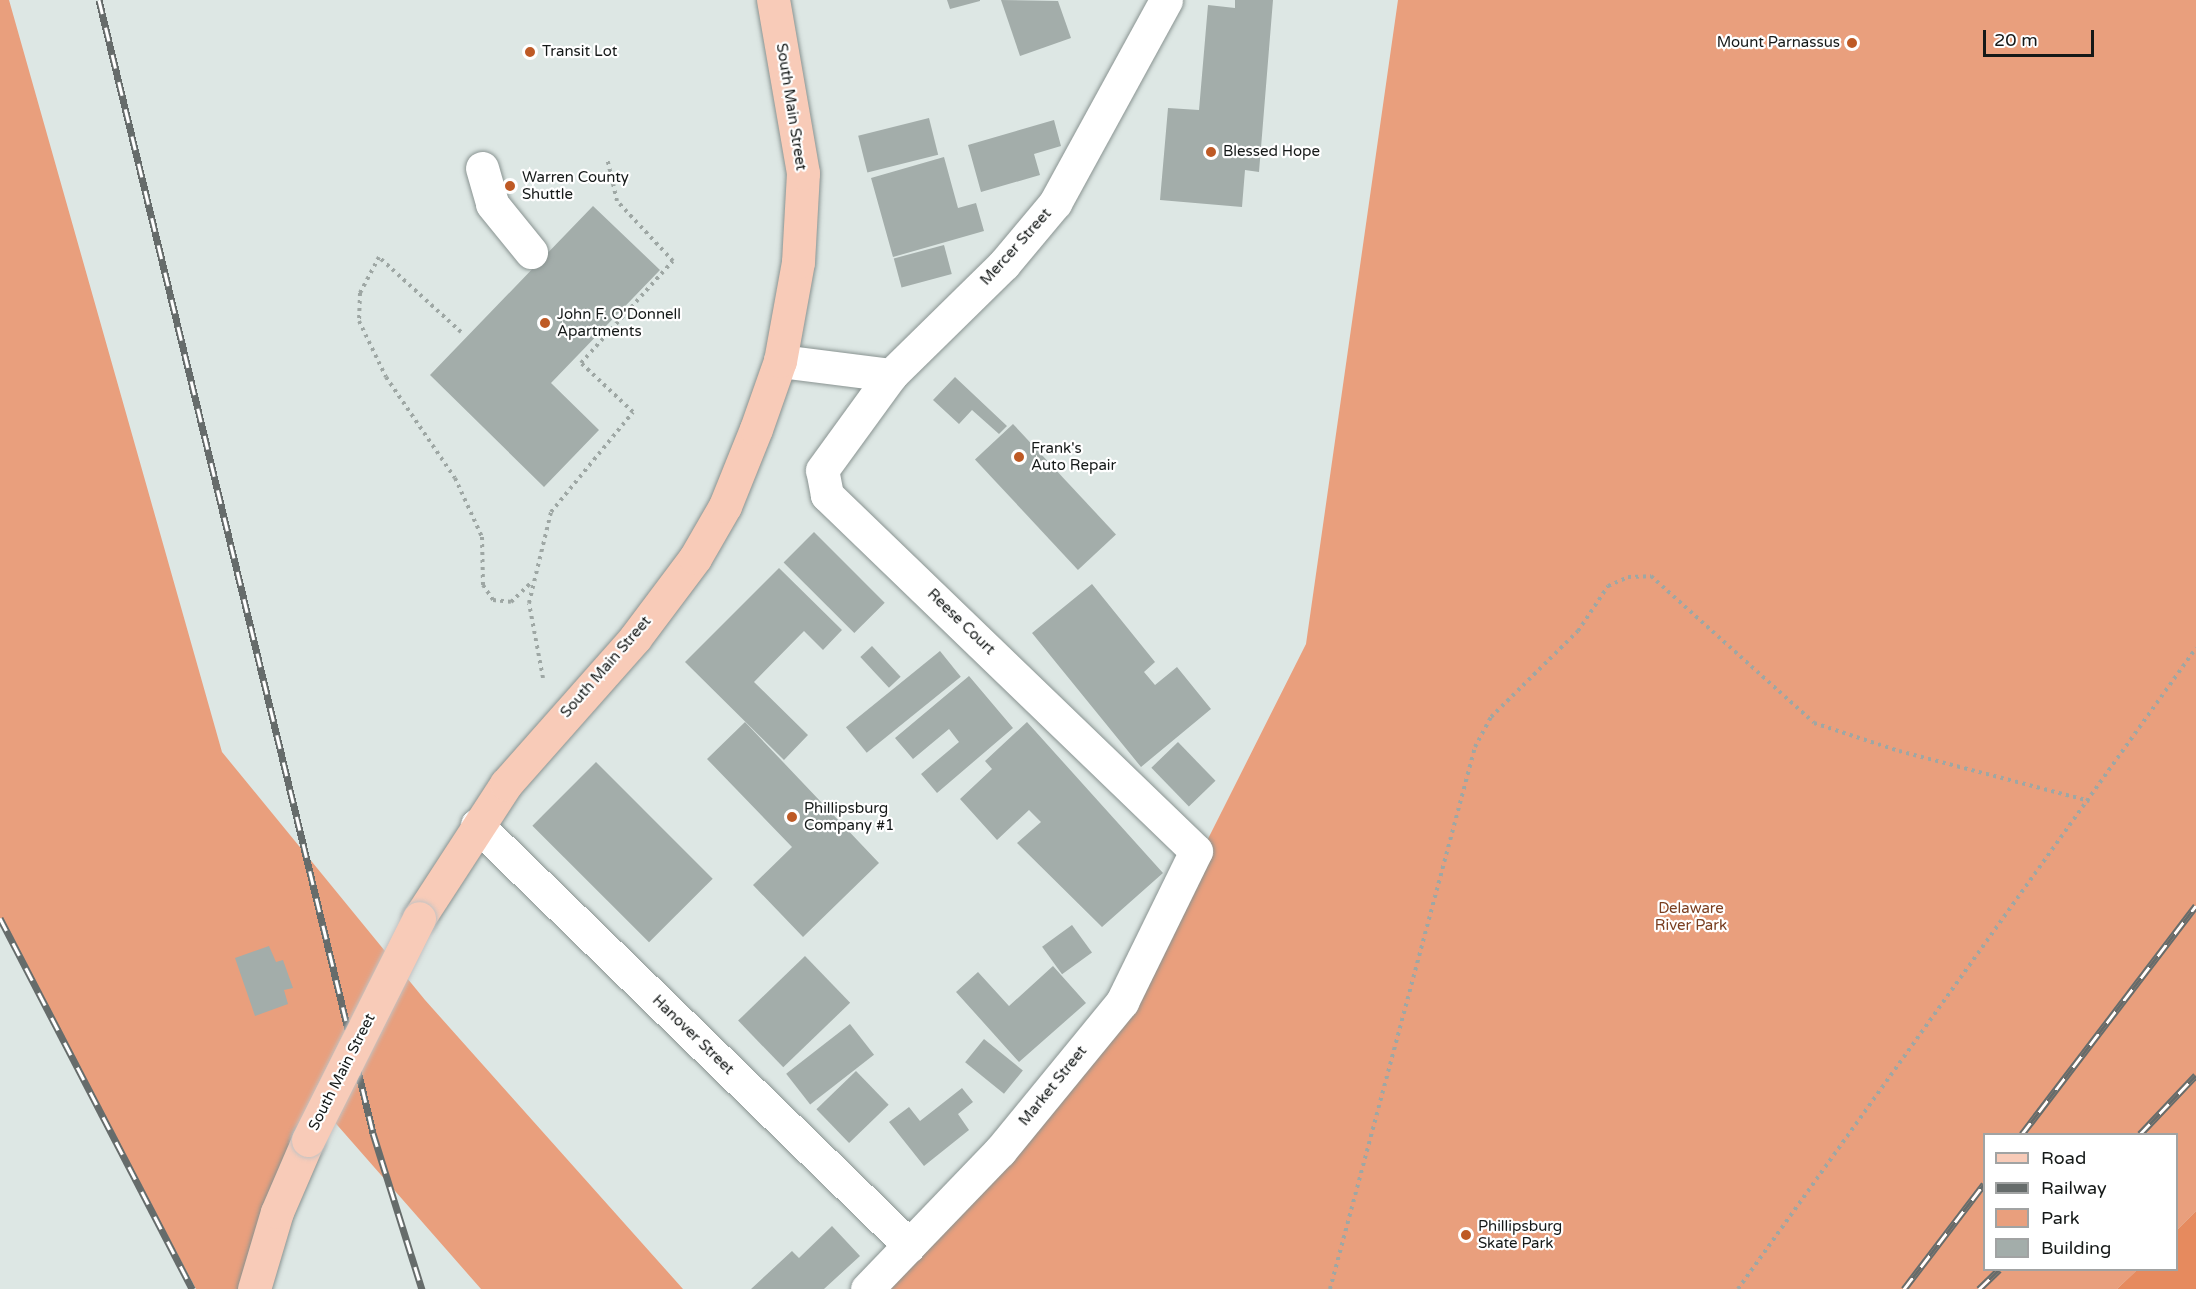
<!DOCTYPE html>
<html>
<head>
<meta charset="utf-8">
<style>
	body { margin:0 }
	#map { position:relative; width:2196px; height:1289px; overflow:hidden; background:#dde7e4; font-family:"Varela Round",sans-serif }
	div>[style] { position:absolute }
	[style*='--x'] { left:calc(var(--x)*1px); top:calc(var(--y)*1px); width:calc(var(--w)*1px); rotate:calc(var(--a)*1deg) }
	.green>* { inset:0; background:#e99f7d }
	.forest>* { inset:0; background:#e68a5e }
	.building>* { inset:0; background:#a3adaa; transform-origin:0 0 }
	.path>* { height:4px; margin-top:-2px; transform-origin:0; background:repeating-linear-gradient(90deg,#9ea7a4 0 3px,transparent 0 7.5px) }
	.roads { filter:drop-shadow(0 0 2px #899391) drop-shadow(0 0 2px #899391) }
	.minor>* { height:33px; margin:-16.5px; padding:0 16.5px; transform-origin:16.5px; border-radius:16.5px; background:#fff }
	.major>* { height:33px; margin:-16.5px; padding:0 16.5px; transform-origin:16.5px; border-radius:16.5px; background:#f8cbb8 }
	.rail>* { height:7px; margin-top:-3.5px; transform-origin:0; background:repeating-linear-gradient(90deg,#fff 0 14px,#666c6b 0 28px); box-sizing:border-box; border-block:2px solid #666c6b }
	.bridges { filter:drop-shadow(0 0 2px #c2c3c3) drop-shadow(0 0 2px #c2c3c3) }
	.major-bridge>* { height:33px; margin:-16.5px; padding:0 16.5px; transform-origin:16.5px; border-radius:16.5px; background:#f8cbb8 }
	.dots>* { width:16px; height:16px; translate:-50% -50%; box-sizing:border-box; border:3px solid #fff; border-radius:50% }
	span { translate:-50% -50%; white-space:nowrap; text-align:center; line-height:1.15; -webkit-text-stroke:4.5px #fff; paint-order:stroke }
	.poi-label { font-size:15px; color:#151918 }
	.right { translate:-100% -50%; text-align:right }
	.left { translate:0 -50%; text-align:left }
	.street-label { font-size:15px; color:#151918 }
	.park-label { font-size:15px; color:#7a3e20 }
	.legend { position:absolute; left:1983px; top:1133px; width:195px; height:138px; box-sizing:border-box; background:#fff; border:2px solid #a1a3a3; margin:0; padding:8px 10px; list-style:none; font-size:18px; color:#151918 }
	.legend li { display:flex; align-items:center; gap:12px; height:30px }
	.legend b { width:30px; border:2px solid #a1a3a3 }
	.scale { position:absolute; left:1983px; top:30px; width:111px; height:27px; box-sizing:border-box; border:3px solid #151918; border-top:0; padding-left:8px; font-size:18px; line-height:21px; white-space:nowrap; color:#151918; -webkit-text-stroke:4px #fff; paint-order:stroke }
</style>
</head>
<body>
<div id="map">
	<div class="green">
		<div style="clip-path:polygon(0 0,9px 0,222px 752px,425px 1000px,683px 1289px,481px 1289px,324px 1110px,250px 1289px,196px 1289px,0 919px)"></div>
		<div style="clip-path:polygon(1398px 0,2196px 0,2196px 1211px,2177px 1230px,2176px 1134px,1984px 1134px,1984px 1270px,2137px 1270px,2117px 1289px,865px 1289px,1136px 982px,1306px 644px)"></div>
	</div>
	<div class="forest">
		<div style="clip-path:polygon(2196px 1211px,2196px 1289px,2117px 1289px,2137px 1270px,2176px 1270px,2177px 1230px)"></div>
	</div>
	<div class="building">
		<div style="clip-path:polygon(947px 0,980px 0,980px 1px,950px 9px)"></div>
		<div style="clip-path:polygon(1001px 0,1058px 1px,1071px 38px,1020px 56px)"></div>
		<div style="clip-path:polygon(1235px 0,1273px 0,1259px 172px,1245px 170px,1242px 207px,1160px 200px,1168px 108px,1199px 110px,1208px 5px,1235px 8px)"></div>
		<div style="left:929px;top:118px;width:38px;height:73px;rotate:76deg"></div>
		<div style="clip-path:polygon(1054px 120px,1061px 146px,1034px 154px,1040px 175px,981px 192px,968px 145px)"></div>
		<div style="clip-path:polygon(944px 157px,958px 208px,976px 203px,984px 231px,893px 257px,871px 178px)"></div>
		<div style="clip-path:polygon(593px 206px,660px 270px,551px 383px,599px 430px,544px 487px,430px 375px)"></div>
		<div style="left:944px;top:245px;width:30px;height:52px;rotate:75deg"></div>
		<div style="clip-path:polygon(955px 377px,1007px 426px,999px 434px,972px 410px,959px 424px,933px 400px)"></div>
		<div style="left:1013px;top:424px;width:151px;height:52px;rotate:47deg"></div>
		<div style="left:814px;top:532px;width:100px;height:43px;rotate:45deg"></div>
		<div style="clip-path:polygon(779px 568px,842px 630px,823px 650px,804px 631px,754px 682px,808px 735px,784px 760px,685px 662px)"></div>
		<div style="clip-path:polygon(1092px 584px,1155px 662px,1144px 672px,1155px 685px,1177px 667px,1211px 709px,1141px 767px,1032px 633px)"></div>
		<div style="left:872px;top:646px;width:42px;height:16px;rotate:47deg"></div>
		<div style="left:940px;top:651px;width:33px;height:121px;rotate:51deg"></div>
		<div style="clip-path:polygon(969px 676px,1013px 728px,937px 793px,921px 774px,959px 742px,949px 729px,913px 759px,895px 738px)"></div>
		<div style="clip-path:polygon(745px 722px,879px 863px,803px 937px,753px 885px,792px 847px,707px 759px)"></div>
		<div style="clip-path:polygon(1027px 722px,1163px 873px,1102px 927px,1017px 843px,1041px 822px,1029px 810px,997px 840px,960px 799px,992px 769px,985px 761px)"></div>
		<div style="left:1178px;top:742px;width:54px;height:37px;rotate:46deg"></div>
		<div style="left:596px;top:762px;width:165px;height:90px;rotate:45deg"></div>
		<div style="left:1072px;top:925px;width:34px;height:37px;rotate:54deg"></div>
		<div style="clip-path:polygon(269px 946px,276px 962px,283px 960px,293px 988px,284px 990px,288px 1004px,255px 1016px,235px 958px)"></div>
		<div style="left:805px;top:956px;width:65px;height:93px;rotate:46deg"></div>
		<div style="clip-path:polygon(1053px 966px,1086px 1003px,1019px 1062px,956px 992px,978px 972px,1009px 1006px)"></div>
		<div style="left:850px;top:1024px;width:39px;height:81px;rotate:52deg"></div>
		<div style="left:984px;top:1039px;width:50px;height:30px;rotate:39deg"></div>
		<div style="left:856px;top:1071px;width:47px;height:55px;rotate:46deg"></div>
		<div style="clip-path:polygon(962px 1088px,973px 1102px,958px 1114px,969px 1130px,924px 1166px,889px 1122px,909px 1107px,920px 1121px)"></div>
		<div style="clip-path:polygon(832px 1226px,860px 1256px,824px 1289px,751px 1289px,792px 1251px,799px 1258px)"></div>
	</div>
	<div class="path">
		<div style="--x:461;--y:332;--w:111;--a:-137.6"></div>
		<div style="--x:379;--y:257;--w:41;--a:117.8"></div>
		<div style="--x:360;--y:293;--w:28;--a:92"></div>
		<div style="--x:359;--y:321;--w:62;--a:64.3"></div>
		<div style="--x:386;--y:377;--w:122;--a:55.7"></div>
		<div style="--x:455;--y:478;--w:65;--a:65.4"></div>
		<div style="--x:482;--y:537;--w:48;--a:88.8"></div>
		<div style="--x:483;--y:585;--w:18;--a:56"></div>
		<div style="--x:493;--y:600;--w:18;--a:6"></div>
		<div style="--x:511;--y:602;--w:29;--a:-44"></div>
		<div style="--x:543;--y:678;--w:76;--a:-100.6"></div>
		<div style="--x:529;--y:603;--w:94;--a:-76.4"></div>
		<div style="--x:551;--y:512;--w:129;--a:-50.6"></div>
		<div style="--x:633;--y:412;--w:71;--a:-136.7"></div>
		<div style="--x:581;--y:363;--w:137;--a:-48"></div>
		<div style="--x:673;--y:261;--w:82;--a:-133"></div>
		<div style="--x:617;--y:201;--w:44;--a:-103.1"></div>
		<div style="--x:1330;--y:1289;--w:561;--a:-75.02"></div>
		<div style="--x:1475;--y:747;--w:34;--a:-62"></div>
		<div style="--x:1491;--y:717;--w:122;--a:-44.7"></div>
		<div style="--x:1578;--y:631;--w:54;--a:-56.3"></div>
		<div style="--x:1608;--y:586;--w:22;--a:-24"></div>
		<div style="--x:1628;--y:577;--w:23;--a:-2"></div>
		<div style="--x:1651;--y:576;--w:219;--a:42"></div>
		<div style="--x:1814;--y:723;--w:89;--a:18.2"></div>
		<div style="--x:1899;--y:751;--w:197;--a:14.7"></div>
		<div style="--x:1738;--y:1289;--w:788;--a:-54.45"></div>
	</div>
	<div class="roads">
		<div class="minor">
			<div style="--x:482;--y:168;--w:37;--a:74"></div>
			<div style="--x:492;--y:204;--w:62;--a:50.9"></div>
			<div style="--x:780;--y:361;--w:112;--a:7.2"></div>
			<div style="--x:477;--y:825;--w:603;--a:44.19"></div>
			<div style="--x:867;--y:1289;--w:192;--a:-46.1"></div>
			<div style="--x:1000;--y:1151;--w:193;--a:-50.7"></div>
			<div style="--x:1122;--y:1002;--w:168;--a:-63.9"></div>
			<div style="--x:1196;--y:851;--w:513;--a:-136.03"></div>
			<div style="--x:827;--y:495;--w:25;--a:-101"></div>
			<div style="--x:822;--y:470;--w:117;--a:-54"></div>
			<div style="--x:891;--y:375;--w:158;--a:-44.5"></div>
			<div style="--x:1004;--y:264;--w:80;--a:-50.1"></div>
			<div style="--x:1055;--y:203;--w:231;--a:-61.3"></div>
		</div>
		<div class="major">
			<div style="--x:419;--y:918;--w:160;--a:-57"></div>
			<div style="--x:506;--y:784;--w:195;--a:-48.5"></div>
			<div style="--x:635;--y:638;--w:100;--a:-53.1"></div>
			<div style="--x:695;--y:558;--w:60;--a:-60"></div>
			<div style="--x:725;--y:506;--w:83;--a:-68.1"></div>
			<div style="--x:756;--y:429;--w:72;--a:-70.6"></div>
			<div style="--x:780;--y:361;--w:101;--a:-79.7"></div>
			<div style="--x:798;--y:262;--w:89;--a:-86.8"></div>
			<div style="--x:803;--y:173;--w:176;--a:-99.8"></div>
			<div style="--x:254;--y:1289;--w:80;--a:-73.4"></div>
			<div style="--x:277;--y:1212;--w:78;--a:-66.7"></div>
		</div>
	</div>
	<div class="rail">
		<div style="--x:99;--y:0;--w:1166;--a:76.4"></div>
		<div style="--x:373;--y:1133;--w:164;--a:72.6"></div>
		<div style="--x:0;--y:918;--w:418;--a:62.6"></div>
		<div style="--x:2022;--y:1134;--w:287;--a:-52.7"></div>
		<div style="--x:2140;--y:1134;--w:81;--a:-46.5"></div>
		<div style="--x:1904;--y:1289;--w:132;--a:-52.7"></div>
		<div style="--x:1979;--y:1289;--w:28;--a:-44"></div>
	</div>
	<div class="bridges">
		<div class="major-bridge">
			<div style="--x:308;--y:1140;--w:248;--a:-63.4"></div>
		</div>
	</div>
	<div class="dots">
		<div style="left:1852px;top:43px;background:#be5a25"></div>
		<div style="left:530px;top:52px;background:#be5a25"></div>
		<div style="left:1211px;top:152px;background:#be5a25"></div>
		<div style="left:510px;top:186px;background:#be5a25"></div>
		<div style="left:545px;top:323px;background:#be5a25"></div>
		<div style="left:1019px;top:457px;background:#be5a25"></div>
		<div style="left:792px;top:817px;background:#be5a25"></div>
		<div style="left:1466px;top:1235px;background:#be5a25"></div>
	</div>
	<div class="poi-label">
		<span class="right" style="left:1840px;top:43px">Mount Parnassus</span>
		<span class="left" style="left:542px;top:52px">Transit Lot</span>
		<span class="left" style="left:1223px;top:152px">Blessed Hope</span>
		<span class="left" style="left:522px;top:186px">Warren County<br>Shuttle</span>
		<span class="left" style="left:557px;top:323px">John F. O'Donnell<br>Apartments</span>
		<span class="left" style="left:1031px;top:457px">Frank's<br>Auto Repair</span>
		<span class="left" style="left:804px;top:817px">Phillipsburg<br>Company #1</span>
		<span class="left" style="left:1478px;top:1235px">Phillipsburg<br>Skate Park</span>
	</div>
	<div class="street-label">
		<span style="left:791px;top:107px;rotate:81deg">South Main Street</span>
		<span style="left:1016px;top:247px;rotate:-48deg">Mercer Street</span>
		<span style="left:961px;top:622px;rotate:44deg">Reese Court</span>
		<span style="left:606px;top:667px;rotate:-49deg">South Main Street</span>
		<span style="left:693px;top:1035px;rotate:44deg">Hanover Street</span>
		<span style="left:342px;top:1072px;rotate:-63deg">South Main Street</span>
		<span style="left:1053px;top:1086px;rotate:-51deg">Market Street</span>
	</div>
	<div class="park-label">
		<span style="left:1691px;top:917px">Delaware<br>River Park</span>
	</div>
	<ul class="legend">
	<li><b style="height:8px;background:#f8cbb8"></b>Road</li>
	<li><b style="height:8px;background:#666c6b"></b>Railway</li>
	<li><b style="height:16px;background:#e99f7d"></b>Park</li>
	<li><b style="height:16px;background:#a3adaa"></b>Building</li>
	</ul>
	<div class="scale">20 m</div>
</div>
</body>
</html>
